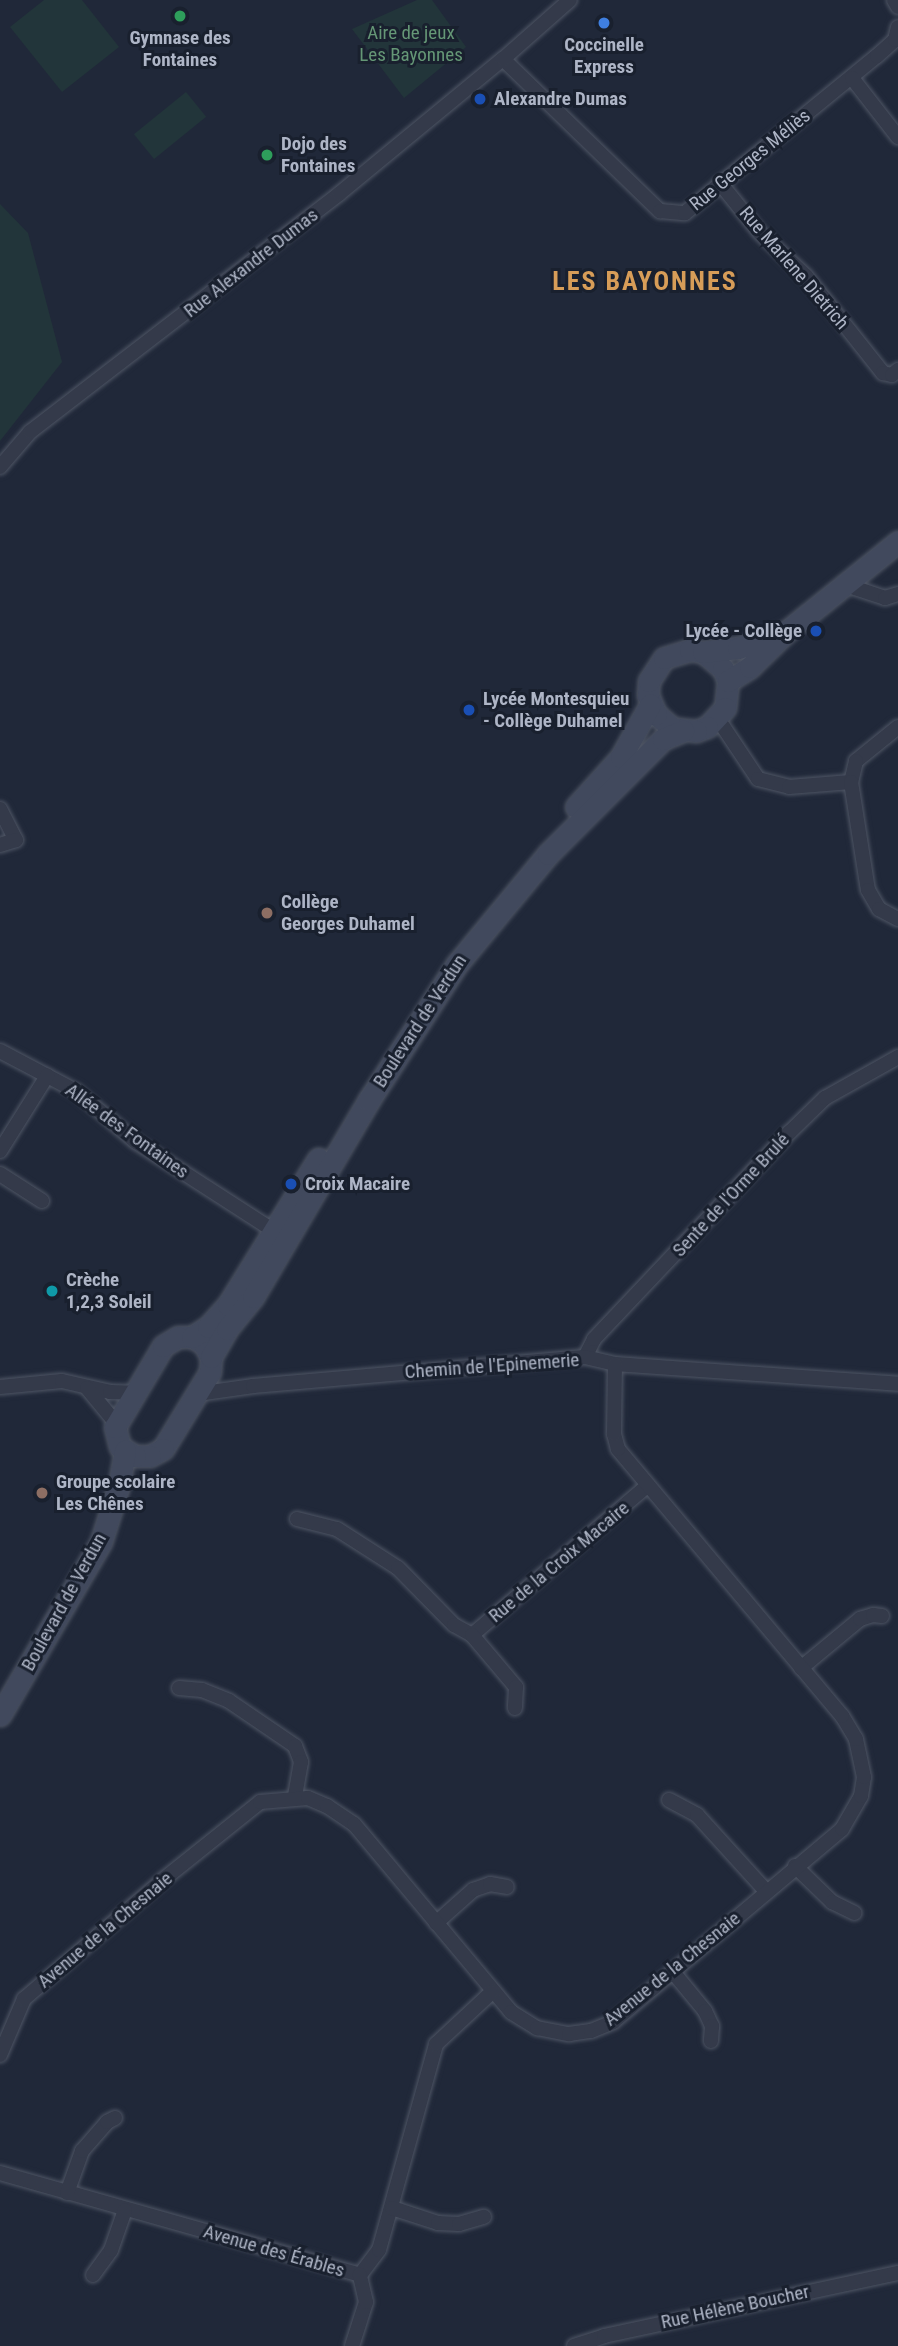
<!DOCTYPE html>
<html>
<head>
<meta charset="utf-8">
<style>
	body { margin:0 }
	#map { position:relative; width:898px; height:2346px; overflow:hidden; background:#202839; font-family:"Roboto Condensed",sans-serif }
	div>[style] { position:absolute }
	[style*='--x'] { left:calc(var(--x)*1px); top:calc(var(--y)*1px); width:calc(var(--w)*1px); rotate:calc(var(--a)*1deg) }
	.green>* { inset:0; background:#22353a; transform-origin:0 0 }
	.roads { filter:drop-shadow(0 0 2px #4e5564) drop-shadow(0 0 2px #4e5564) }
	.street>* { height:14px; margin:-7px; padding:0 7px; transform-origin:7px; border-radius:7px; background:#343a4a }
	.secondary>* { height:21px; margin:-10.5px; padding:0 10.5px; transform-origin:10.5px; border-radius:10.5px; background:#41495d }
	.dots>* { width:19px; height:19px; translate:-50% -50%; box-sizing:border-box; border:4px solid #19202e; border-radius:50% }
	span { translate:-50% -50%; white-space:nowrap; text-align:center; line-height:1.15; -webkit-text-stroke:6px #19202e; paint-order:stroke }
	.park-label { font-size:19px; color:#659776 }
	.poi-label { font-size:19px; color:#aeb5c6; font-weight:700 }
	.left { translate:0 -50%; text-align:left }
	.right { translate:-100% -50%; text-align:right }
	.street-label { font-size:19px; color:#aeb5c6 }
	.district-label { font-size:26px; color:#d79d58; font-weight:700; letter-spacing:2px }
</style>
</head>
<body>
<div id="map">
	<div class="green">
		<div style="clip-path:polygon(44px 0,82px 0,119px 47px,62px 92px,10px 27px)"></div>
		<div style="clip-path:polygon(417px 0,432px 0,466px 47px,404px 98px,352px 29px)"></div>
		<div style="left:186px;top:92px;width:32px;height:67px;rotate:51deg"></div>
		<div style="clip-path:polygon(0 204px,28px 233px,62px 362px,0 441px)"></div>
	</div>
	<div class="roads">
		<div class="street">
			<div style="--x:894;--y:0;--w:8;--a:60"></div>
			<div style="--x:503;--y:59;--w:219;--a:44.1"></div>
			<div style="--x:660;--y:211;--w:25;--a:5"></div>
			<div style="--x:685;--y:213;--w:248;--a:-39.3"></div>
			<div style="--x:877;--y:56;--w:24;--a:-42"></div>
			<div style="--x:895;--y:40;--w:13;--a:-77"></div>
			<div style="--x:852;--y:78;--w:75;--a:52.1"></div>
			<div style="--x:720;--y:183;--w:64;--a:51.3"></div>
			<div style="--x:760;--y:233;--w:63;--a:43.1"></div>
			<div style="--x:806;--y:276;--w:124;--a:51.6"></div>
			<div style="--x:883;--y:373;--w:9;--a:13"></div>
			<div style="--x:892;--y:375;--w:8;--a:-40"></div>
			<div style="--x:0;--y:467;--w:46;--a:-49.4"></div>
			<div style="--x:30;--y:432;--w:390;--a:-37.6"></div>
			<div style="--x:339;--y:194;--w:212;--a:-39.5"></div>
			<div style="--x:503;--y:59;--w:89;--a:-41.4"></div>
			<div style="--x:846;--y:585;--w:41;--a:18.4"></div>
			<div style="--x:885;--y:598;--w:14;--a:-17"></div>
			<div style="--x:718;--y:719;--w:72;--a:56.3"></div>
			<div style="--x:758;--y:779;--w:32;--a:14"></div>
			<div style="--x:789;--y:787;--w:62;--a:-4.6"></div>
			<div style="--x:898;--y:727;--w:54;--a:141"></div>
			<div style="--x:856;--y:761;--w:22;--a:103"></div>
			<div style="--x:851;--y:782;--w:109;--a:81.1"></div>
			<div style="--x:868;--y:890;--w:22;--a:60"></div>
			<div style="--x:879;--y:909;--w:21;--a:28"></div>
			<div style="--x:0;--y:809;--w:35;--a:63"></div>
			<div style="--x:16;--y:840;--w:17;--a:163"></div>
			<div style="--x:0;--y:1051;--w:86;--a:27.8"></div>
			<div style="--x:76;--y:1091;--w:79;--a:40.4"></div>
			<div style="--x:136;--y:1142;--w:170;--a:32.8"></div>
			<div style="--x:0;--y:1151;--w:89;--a:-57.9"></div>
			<div style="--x:0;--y:1174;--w:50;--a:32.7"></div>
			<div style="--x:585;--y:1357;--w:20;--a:-63"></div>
			<div style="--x:594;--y:1339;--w:285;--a:-46.6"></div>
			<div style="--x:790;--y:1132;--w:49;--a:-44.2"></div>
			<div style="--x:825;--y:1098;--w:84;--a:-29.3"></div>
			<div style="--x:0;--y:1387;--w:62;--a:-5.5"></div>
			<div style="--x:62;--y:1381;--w:49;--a:12.9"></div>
			<div style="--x:110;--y:1392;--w:24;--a:2"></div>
			<div style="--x:87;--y:1388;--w:45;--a:50.4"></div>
			<div style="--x:197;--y:1394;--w:57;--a:-8.1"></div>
			<div style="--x:253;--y:1386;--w:333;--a:-5"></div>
			<div style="--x:585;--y:1357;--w:31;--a:13"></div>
			<div style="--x:615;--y:1364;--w:284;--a:4"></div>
			<div style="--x:297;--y:1519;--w:41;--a:14"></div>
			<div style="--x:337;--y:1529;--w:72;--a:32.6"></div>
			<div style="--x:398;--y:1568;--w:80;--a:45.5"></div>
			<div style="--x:454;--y:1625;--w:21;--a:29"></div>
			<div style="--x:472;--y:1635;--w:231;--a:-40.4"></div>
			<div style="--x:472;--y:1635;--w:68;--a:49.8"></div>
			<div style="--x:516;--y:1687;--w:21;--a:93"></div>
			<div style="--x:801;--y:1668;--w:77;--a:-39.7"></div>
			<div style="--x:860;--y:1619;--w:14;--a:-17"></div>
			<div style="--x:873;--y:1615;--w:9;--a:6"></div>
			<div style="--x:179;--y:1688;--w:23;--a:5"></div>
			<div style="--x:202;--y:1690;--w:29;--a:22"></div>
			<div style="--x:229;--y:1701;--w:80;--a:34.3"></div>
			<div style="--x:295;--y:1746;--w:17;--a:69"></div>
			<div style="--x:301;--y:1762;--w:36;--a:100"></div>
			<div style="--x:669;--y:1800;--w:32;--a:28"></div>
			<div style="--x:697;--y:1815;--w:103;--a:47.8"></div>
			<div style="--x:795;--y:1866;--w:52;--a:44.2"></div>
			<div style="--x:832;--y:1902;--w:25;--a:26"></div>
			<div style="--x:436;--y:1923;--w:50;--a:-41.7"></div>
			<div style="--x:473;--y:1890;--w:18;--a:-19"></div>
			<div style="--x:490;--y:1884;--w:17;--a:10"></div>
			<div style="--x:673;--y:1972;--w:50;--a:50.6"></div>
			<div style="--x:705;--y:2011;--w:17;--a:65"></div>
			<div style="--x:712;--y:2026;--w:15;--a:94"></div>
			<div style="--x:0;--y:2055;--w:61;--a:-66.8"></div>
			<div style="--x:24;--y:1999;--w:184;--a:-40.6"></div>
			<div style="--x:164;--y:1879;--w:123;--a:-38.7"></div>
			<div style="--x:260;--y:1802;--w:48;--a:-4.8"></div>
			<div style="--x:308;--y:1798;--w:21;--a:23"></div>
			<div style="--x:327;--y:1806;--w:32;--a:34"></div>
			<div style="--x:354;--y:1824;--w:245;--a:50.1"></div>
			<div style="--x:511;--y:2012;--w:31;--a:32"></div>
			<div style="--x:537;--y:2028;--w:33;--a:11"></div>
			<div style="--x:569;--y:2034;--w:22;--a:-8"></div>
			<div style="--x:591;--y:2031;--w:24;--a:-22"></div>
			<div style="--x:613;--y:2022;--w:299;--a:-40.1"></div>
			<div style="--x:842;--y:1829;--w:38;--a:-60"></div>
			<div style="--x:861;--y:1796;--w:19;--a:-81"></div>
			<div style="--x:864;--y:1777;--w:39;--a:-102"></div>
			<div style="--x:856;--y:1739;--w:27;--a:-121"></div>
			<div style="--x:842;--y:1716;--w:349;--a:-130"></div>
			<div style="--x:618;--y:1449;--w:16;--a:-105"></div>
			<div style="--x:614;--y:1434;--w:70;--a:-89.2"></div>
			<div style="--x:0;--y:2173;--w:374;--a:15.8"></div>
			<div style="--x:360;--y:2275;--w:31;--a:-53"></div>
			<div style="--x:379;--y:2250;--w:214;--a:-74.5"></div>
			<div style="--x:436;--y:2044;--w:76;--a:-42.9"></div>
			<div style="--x:67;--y:2193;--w:45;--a:-70.3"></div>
			<div style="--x:82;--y:2151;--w:38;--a:-49"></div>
			<div style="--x:107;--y:2122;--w:9;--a:-27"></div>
			<div style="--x:392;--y:2208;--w:48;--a:18.1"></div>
			<div style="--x:438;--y:2223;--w:21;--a:3"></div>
			<div style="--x:459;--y:2224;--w:26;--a:-16"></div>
			<div style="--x:93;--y:2275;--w:31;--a:-54"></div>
			<div style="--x:111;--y:2250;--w:42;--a:-70.7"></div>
			<div style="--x:352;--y:2346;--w:46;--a:-72.3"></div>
			<div style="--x:366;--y:2302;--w:28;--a:-103"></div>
			<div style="--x:574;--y:2346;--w:32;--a:-18"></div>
			<div style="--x:604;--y:2336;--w:301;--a:-12.1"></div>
		</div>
		<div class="secondary">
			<div style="--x:703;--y:652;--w:26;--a:40"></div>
			<div style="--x:723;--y:669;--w:13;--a:67"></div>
			<div style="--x:728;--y:681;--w:27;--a:96"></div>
			<div style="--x:725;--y:708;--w:26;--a:133"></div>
			<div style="--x:707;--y:727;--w:12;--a:160"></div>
			<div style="--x:696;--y:731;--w:24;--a:-173"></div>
			<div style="--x:672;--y:728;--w:21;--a:-139"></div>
			<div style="--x:656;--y:714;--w:21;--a:-113"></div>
			<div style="--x:648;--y:695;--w:14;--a:-86"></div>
			<div style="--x:649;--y:681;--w:27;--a:-57"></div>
			<div style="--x:664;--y:658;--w:27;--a:-17"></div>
			<div style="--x:690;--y:650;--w:13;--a:9"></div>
			<div style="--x:703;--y:652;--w:35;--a:-7"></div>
			<div style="--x:738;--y:648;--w:51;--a:-18.4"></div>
			<div style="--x:728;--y:681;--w:26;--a:-32"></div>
			<div style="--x:750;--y:667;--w:50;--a:-44.2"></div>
			<div style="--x:786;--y:632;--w:144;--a:-38.8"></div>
			<div style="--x:576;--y:807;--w:67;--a:-48"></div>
			<div style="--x:621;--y:757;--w:60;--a:-60.9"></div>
			<div style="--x:178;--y:1337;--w:14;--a:0"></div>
			<div style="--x:192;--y:1337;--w:14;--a:30"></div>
			<div style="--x:204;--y:1344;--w:15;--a:62"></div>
			<div style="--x:211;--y:1357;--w:15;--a:94"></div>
			<div style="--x:210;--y:1372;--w:90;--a:121.4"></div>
			<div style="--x:163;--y:1449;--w:15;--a:152"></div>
			<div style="--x:150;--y:1456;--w:15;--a:180"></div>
			<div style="--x:135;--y:1456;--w:17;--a:-149"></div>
			<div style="--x:120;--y:1447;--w:21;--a:-104"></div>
			<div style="--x:115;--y:1427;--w:94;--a:-59.3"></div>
			<div style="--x:163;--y:1346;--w:17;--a:-31"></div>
			<div style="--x:192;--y:1337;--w:19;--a:-32"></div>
			<div style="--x:208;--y:1327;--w:30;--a:-48"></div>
			<div style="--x:228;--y:1305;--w:172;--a:-58.3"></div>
			<div style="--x:211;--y:1357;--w:32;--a:-60"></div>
			<div style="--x:227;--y:1329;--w:41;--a:-50.9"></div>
			<div style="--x:253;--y:1297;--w:229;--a:-59.5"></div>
			<div style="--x:369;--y:1100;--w:162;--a:-57.1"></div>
			<div style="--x:457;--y:964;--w:143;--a:-50.4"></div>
			<div style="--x:548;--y:854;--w:163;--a:-45"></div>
			<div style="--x:663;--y:739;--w:22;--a:-22"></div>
			<div style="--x:0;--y:1715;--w:200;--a:-59.7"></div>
			<div style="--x:101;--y:1542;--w:60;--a:-72.5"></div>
			<div style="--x:119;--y:1485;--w:35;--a:-80"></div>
		</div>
	</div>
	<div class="dots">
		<div style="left:180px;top:16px;background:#2e9e5b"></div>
		<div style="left:604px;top:23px;background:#3f7fe0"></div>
		<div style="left:480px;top:99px;background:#1a4fb4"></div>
		<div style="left:267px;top:155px;background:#2e9e5b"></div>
		<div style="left:816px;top:631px;background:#1a4fb4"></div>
		<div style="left:469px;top:710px;background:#1a4fb4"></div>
		<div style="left:267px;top:913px;background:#8d6e63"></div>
		<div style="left:291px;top:1184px;background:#1a4fb4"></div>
		<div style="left:52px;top:1291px;background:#0f9aa8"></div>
		<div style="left:42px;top:1493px;background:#8d6e63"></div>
	</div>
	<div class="park-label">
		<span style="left:411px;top:44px">Aire de jeux<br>Les Bayonnes</span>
	</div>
	<div class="poi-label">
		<span style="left:180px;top:49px">Gymnase des<br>Fontaines</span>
		<span style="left:604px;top:56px">Coccinelle<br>Express</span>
		<span class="left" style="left:494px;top:99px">Alexandre Dumas</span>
		<span class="left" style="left:281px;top:155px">Dojo des<br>Fontaines</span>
		<span class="right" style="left:802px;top:631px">Lycée - Collège</span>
		<span class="left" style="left:483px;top:710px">Lycée Montesquieu<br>- Collège Duhamel</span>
		<span class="left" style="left:281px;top:913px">Collège<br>Georges Duhamel</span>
		<span class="left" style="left:305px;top:1184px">Croix Macaire</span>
		<span class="left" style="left:66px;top:1291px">Crèche<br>1,2,3 Soleil</span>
		<span class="left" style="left:56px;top:1493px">Groupe scolaire<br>Les Chênes</span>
	</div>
	<div class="street-label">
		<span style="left:750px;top:160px;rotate:-39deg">Rue Georges Méliès</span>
		<span style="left:251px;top:263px;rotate:-38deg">Rue Alexandre Dumas</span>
		<span style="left:794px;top:268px;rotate:49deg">Rue Marlene Dietrich</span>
		<span style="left:420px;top:1021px;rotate:-57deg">Boulevard de Verdun</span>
		<span style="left:127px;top:1131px;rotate:36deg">Allée des Fontaines</span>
		<span style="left:731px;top:1195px;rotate:-47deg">Sente de l'Orme Brulé</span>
		<span style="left:492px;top:1366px;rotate:-4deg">Chemin de l'Epinemerie</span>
		<span style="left:559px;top:1562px;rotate:-40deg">Rue de la Croix Macaire</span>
		<span style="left:64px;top:1602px;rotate:-61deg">Boulevard de Verdun</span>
		<span style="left:105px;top:1930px;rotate:-40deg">Avenue de la Chesnaie</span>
		<span style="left:672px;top:1969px;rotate:-39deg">Avenue de la Chesnaie</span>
		<span style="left:274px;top:2251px;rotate:16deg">Avenue des Érables</span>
		<span style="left:735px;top:2307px;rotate:-12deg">Rue Hélène Boucher</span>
	</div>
	<div class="district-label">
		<span style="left:645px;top:282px">LES BAYONNES</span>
	</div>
</div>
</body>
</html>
